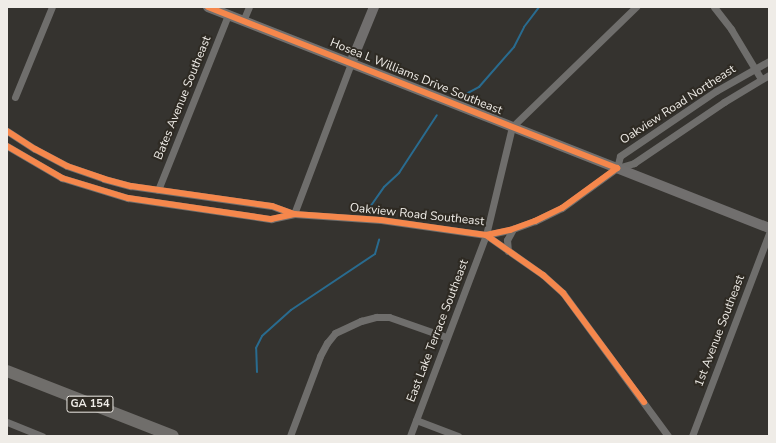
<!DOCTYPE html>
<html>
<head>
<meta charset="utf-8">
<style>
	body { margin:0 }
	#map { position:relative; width:776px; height:443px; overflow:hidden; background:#35332f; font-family:"Nunito Sans",sans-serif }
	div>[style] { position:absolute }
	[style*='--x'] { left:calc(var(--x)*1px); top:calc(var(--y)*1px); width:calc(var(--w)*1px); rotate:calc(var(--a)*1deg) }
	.stream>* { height:2px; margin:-1px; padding:0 1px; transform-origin:1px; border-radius:1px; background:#296b8f }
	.street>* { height:7px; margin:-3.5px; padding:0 3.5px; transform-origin:3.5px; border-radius:3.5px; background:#6f6e6c }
	.secondary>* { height:10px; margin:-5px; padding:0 5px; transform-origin:5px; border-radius:5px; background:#716f6e }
	.primary>* { height:12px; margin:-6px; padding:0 6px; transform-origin:6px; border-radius:6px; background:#706e6b }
	.cycleway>* { height:6px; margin:-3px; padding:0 3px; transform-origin:3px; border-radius:3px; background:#f5874c }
	span { translate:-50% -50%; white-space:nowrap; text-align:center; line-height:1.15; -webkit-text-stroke:4px #2e2a23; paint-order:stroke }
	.shield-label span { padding:1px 3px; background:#2e2a23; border:1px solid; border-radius:3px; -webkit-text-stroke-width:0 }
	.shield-label { font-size:11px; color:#efece7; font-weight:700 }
	.street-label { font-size:12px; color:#efece7 }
	.frame { position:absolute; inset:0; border:8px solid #efece7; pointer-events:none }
</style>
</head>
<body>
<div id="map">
	<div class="stream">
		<div style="--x:466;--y:94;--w:15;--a:-28"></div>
		<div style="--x:479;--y:87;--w:53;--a:-48.8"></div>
		<div style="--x:514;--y:47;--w:22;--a:-63"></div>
		<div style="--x:524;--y:27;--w:25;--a:-53"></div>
		<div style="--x:370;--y:207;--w:24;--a:-55"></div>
		<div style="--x:384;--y:187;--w:21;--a:-43"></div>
		<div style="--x:399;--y:173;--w:69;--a:-56.8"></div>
		<div style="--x:257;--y:372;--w:24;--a:-92"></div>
		<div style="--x:256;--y:348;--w:13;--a:-63"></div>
		<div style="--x:262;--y:336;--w:39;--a:-42"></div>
		<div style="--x:291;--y:310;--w:101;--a:-33.7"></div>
		<div style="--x:375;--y:254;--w:15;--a:-74"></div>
	</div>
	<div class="street">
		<div style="--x:714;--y:7;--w:28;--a:52"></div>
		<div style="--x:731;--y:29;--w:58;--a:59"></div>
		<div style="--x:243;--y:21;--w:15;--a:-67"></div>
		<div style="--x:15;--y:97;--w:97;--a:-67.7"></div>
		<div style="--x:7;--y:131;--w:33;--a:33"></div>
		<div style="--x:35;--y:149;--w:36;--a:28"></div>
		<div style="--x:67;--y:166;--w:39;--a:19"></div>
		<div style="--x:104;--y:179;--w:28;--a:15"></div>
		<div style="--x:131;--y:186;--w:142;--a:8.1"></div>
		<div style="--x:272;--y:206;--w:22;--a:21"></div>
		<div style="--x:7;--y:146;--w:64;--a:30.2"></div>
		<div style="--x:62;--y:178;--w:69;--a:16.9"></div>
		<div style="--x:128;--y:198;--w:145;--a:8.4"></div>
		<div style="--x:271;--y:219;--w:24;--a:-12"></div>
		<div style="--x:294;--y:214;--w:87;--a:3.9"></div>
		<div style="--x:381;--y:220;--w:106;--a:8.1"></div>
		<div style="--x:486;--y:235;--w:25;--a:-12"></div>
		<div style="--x:510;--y:230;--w:27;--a:-20"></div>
		<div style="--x:535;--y:221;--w:30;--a:-26"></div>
		<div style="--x:562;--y:208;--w:68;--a:-36"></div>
		<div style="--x:617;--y:168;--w:18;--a:-16"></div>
		<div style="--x:634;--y:163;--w:109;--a:-34.1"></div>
		<div style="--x:724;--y:102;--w:52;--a:-31"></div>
		<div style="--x:617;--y:168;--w:12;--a:-76"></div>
		<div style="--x:620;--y:156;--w:116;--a:-34.1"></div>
		<div style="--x:716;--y:91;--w:61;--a:-29.5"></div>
		<div style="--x:158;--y:190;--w:188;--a:-68.2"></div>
		<div style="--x:294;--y:214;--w:161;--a:-69.3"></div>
		<div style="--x:486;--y:235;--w:70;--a:35.1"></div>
		<div style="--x:543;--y:275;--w:27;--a:42"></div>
		<div style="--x:563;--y:293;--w:177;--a:53.7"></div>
		<div style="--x:508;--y:251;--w:11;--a:-95"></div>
		<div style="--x:507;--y:240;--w:13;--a:-61"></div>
		<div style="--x:416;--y:420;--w:45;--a:20.9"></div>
		<div style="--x:7;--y:422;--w:38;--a:22"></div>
		<div style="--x:290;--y:436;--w:85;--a:-69.4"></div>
		<div style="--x:320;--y:356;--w:15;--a:-62"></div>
		<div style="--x:327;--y:343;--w:13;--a:-51"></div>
		<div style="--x:335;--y:333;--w:29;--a:-25"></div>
		<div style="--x:361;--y:321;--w:16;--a:-15"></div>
		<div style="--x:376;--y:317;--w:13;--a:0"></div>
		<div style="--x:389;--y:317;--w:60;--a:19.3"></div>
		<div style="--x:410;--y:436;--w:215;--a:-69.3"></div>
		<div style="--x:486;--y:235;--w:111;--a:-76.5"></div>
		<div style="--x:512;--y:127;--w:173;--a:-44.1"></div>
		<div style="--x:692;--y:436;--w:217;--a:-69.2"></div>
	</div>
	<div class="secondary">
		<div style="--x:208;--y:7;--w:603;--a:21.5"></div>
		<div style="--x:351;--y:63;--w:61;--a:-67.7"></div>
	</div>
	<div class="primary">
		<div style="--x:7;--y:371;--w:178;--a:21.4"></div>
	</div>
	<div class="cycleway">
		<div style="--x:208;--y:7;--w:440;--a:21.5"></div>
		<div style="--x:7;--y:131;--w:33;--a:33"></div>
		<div style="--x:35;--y:149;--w:36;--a:28"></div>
		<div style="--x:67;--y:166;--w:39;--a:19"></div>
		<div style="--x:104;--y:179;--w:28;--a:15"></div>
		<div style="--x:131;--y:186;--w:142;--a:8.1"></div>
		<div style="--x:272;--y:206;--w:23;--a:20"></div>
		<div style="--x:7;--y:146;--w:64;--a:30.2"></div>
		<div style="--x:62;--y:178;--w:69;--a:16.9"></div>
		<div style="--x:128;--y:198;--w:145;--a:8.4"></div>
		<div style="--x:271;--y:219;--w:24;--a:-12"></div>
		<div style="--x:294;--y:214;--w:87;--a:3.9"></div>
		<div style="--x:381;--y:220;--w:106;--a:8.1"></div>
		<div style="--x:486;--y:235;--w:25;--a:-12"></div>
		<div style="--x:510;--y:230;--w:27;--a:-20"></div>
		<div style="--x:535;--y:221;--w:30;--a:-26"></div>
		<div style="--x:562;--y:208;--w:68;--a:-36"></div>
		<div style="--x:486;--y:235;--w:70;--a:35.1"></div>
		<div style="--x:543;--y:275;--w:27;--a:42"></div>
		<div style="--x:563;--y:293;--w:136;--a:53.4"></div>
	</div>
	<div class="shield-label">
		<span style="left:90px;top:404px">GA 154</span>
	</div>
	<div class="street-label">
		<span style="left:416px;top:77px;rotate:22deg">Hosea L Williams Drive Southeast</span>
		<span style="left:183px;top:98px;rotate:-68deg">Bates Avenue Southeast</span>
		<span style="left:678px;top:105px;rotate:-33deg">Oakview Road Northeast</span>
		<span style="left:417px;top:215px;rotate:6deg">Oakview Road Southeast</span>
		<span style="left:438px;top:331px;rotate:-69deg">East Lake Terrace Southeast</span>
		<span style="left:720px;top:331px;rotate:-69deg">1st Avenue Southeast</span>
	</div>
	<div class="frame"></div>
</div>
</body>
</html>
